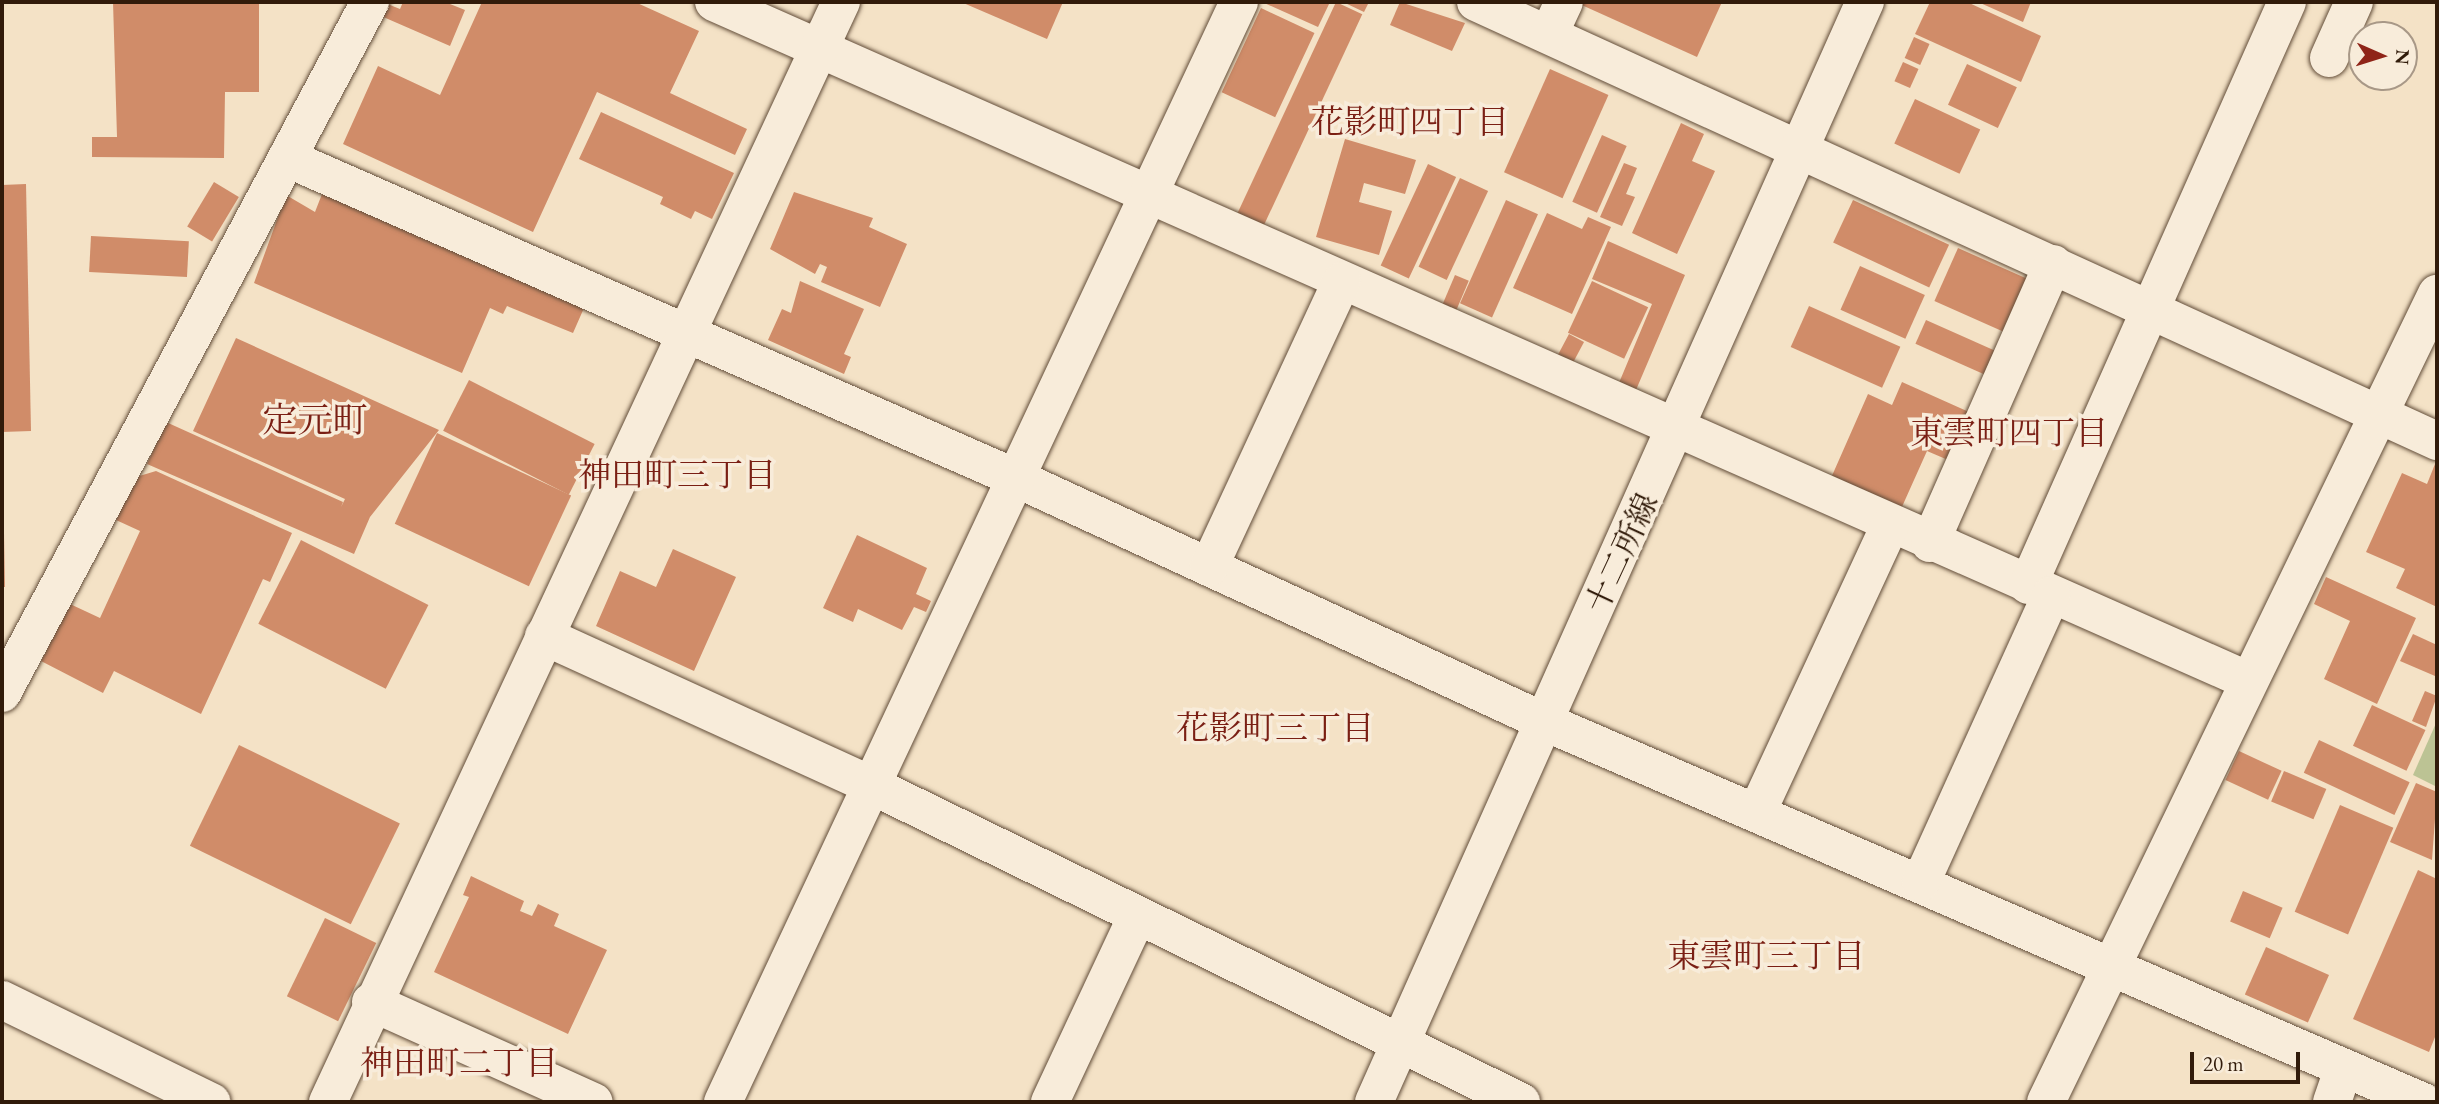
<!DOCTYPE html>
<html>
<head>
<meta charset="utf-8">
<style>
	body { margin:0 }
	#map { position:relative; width:2439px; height:1104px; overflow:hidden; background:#f4e2c6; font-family:"EB Garamond","Noto Serif JP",serif }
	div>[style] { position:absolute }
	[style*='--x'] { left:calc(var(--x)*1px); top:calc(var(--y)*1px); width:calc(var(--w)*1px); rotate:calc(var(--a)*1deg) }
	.green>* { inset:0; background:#bcc394 }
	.building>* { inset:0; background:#d08c69; transform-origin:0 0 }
	.roads { filter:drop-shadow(0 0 2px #624d39) drop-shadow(0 0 2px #624d39) }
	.minor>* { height:38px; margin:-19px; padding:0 19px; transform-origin:19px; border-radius:19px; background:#f8ecda }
	.tertiary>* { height:38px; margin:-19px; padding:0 19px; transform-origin:19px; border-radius:19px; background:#f8ecda }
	span { translate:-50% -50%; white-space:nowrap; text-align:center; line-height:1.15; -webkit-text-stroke:7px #f8ecda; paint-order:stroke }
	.street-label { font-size:32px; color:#311b0a }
	.neighbourhood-label { font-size:33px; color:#7a1f14 }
	.quarter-label { font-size:35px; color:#7a1f14 }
	.frame { position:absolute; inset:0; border:4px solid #311b0a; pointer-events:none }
	.north { position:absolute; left:2348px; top:21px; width:70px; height:70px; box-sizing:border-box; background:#f8ecda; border:2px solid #a89887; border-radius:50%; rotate:93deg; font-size:19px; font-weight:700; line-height:28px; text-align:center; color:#311b0a }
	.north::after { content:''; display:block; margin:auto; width:24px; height:32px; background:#8f2418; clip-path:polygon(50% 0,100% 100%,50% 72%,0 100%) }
	.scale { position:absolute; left:2190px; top:1052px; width:110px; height:32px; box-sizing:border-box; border:4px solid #311b0a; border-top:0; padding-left:9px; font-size:21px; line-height:24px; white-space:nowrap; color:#311b0a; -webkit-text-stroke:5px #f8ecda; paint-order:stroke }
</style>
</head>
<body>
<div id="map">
	<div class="green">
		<div style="clip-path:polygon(2437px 721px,2437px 787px,2413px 775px)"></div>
	</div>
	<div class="building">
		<div style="clip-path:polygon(113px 2px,259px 3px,259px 92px,225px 92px,224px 158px,92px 157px,92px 137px,117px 137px)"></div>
		<div style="clip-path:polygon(403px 2px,445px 2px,465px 10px,450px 46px,381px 16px,385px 3px,400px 9px)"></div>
		<div style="clip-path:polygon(482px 2px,635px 2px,699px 31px,670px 93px,747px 129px,735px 155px,597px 92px,533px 232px,343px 144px,378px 66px,440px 95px)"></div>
		<div style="clip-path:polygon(961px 2px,1063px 2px,1047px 39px)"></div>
		<div style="clip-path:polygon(1262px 2px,1330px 2px,1318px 27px)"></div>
		<div style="left:1336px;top:2px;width:29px;height:239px;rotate:25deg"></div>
		<div style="clip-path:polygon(1343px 2px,1369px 2px,1364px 12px)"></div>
		<div style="clip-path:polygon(1400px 2px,1465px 23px,1452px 51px,1390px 25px)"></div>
		<div style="clip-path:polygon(1575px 2px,1722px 2px,1697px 57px)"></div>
		<div style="clip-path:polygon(1930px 2px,1967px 2px,2041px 36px,2021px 82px,1915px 34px)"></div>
		<div style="clip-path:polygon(1978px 2px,2031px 2px,2023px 22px)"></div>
		<div style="left:1261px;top:8px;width:59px;height:93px;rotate:25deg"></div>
		<div style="left:1914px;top:37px;width:17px;height:23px;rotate:24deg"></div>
		<div style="left:1903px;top:62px;width:17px;height:21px;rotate:24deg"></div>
		<div style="left:1967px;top:64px;width:55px;height:45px;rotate:25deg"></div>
		<div style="left:1550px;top:69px;width:64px;height:113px;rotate:24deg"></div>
		<div style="left:1915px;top:99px;width:72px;height:49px;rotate:25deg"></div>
		<div style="clip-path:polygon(601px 112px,734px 173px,712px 219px,695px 211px,691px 219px,660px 204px,663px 197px,579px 159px)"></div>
		<div style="clip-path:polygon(1681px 123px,1704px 134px,1692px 161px,1715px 171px,1677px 254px,1632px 233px)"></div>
		<div style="left:1602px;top:135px;width:27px;height:73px;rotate:24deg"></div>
		<div style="clip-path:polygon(1345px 139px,1416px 160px,1405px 194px,1364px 183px,1359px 202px,1392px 211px,1379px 255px,1316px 237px)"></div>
		<div style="clip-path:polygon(1624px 163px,1637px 168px,1626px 194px,1635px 197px,1622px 226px,1600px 217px)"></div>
		<div style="left:1428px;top:164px;width:31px;height:112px;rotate:25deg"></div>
		<div style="left:1460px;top:178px;width:31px;height:98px;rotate:25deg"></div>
		<div style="left:214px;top:182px;width:29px;height:52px;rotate:31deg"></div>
		<div style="clip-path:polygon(26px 184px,31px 431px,2px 432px,2px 185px)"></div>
		<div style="clip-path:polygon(794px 192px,873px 218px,869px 227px,907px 244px,880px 307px,821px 282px,827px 267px,820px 264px,815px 274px,770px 249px)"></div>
		<div style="clip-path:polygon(322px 194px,584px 308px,573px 333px,507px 306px,503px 314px,490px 308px,462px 373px,254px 283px,286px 195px,315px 212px)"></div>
		<div style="left:1506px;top:200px;width:35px;height:113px;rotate:24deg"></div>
		<div style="left:1853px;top:200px;width:106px;height:47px;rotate:25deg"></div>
		<div style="clip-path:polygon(1547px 213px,1582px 229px,1588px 217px,1611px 227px,1572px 314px,1513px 288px)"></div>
		<div style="left:91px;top:236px;width:98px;height:36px;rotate:3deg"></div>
		<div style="clip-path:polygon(1608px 241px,1685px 275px,1633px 397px,1616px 390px,1652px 304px,1592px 279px)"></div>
		<div style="left:1958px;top:248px;width:80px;height:58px;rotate:24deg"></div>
		<div style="left:1860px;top:266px;width:71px;height:48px;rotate:24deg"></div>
		<div style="left:1455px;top:275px;width:15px;height:35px;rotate:23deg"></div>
		<div style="clip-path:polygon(800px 281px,864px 309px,844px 354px,851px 357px,844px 374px,768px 340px,782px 309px,791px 313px)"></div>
		<div style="left:1592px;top:281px;width:62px;height:57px;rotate:25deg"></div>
		<div style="left:1809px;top:306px;width:100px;height:45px;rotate:24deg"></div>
		<div style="left:1926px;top:320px;width:80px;height:26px;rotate:24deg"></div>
		<div style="left:1569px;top:334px;width:17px;height:30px;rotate:28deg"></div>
		<div style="clip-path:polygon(236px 338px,439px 430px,370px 517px,354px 554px,147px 464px,166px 422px,343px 502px,341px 507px,345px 499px,193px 431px)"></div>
		<div style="left:469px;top:380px;width:141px;height:57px;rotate:27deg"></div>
		<div style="clip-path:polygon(1902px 382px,1969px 412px,1948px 460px,1927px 451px,1901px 509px,1831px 478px,1868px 394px,1892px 405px)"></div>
		<div style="left:437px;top:433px;width:148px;height:100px;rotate:25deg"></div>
		<div style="clip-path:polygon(2437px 459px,2437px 607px,2396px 588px,2405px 569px,2366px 552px,2402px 473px,2427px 484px)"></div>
		<div style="clip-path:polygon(156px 471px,292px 533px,270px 582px,263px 579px,201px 714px,114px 671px,103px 693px,41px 661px,70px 604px,100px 618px,140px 531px,116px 520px,136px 477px)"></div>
		<div style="clip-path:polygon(2px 533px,4px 533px,5px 587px,2px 587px)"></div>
		<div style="clip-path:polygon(857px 535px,927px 568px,916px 594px,931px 601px,926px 612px,914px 607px,902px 630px,858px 609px,853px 622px,823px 608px)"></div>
		<div style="left:301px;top:540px;width:143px;height:94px;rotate:27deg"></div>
		<div style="clip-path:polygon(673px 549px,736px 577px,694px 671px,596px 626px,620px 571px,656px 587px)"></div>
		<div style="clip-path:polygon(2326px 577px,2416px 618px,2377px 704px,2324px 679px,2350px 621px,2314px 604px)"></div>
		<div style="clip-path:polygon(2413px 634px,2437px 645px,2435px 676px,2400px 661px)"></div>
		<div style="clip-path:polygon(2425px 691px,2437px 696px,2426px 727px,2412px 721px)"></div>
		<div style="left:2372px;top:705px;width:59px;height:45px;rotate:25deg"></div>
		<div style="left:2319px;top:740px;width:100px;height:36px;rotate:25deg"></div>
		<div style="left:239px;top:745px;width:179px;height:112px;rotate:26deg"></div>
		<div style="left:2239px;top:751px;width:47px;height:32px;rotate:25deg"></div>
		<div style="left:2284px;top:771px;width:46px;height:33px;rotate:23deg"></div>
		<div style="clip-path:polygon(2416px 783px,2437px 792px,2432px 860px,2390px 842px)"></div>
		<div style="left:2340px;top:805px;width:58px;height:116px;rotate:23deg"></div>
		<div style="clip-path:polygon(2418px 870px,2437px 879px,2437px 1032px,2429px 1052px,2353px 1019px)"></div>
		<div style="clip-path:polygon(471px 876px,524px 901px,520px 911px,532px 916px,538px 904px,559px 914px,554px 926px,607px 950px,568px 1034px,434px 972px,469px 897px,463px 895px)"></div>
		<div style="left:2243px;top:891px;width:43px;height:33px;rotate:23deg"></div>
		<div style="left:325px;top:918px;width:57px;height:87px;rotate:26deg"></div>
		<div style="left:2266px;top:947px;width:69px;height:52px;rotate:24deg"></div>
	</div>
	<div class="roads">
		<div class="minor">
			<div style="--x:714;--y:2;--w:1678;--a:23.86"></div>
			<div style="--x:1476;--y:2;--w:1057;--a:24.55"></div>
			<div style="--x:1549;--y:34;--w:35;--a:-65"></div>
			<div style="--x:2329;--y:58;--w:61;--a:-65.9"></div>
			<div style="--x:287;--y:158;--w:798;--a:23.71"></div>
			<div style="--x:1018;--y:479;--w:580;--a:24.75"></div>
			<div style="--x:1545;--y:722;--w:957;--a:23.4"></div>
			<div style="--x:1930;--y:543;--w:305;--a:-66.2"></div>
			<div style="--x:1209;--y:567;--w:315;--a:-65.1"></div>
			<div style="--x:2028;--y:585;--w:638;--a:-66.05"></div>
			<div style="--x:544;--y:636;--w:362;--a:24.5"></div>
			<div style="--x:873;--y:786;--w:721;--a:26"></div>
			<div style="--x:2;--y:693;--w:783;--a:-61.96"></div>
			<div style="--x:1757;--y:812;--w:316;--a:-65.1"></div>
			<div style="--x:1921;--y:882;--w:315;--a:-65.6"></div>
			<div style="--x:2;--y:1000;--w:233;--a:26"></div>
			<div style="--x:371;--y:1002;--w:244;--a:24.2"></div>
			<div style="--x:328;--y:1102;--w:1214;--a:-65"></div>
			<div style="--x:723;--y:1102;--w:1215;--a:-64.87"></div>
			<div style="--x:1050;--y:1102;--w:205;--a:-64.9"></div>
			<div style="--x:2046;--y:1102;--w:898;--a:-64.18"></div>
			<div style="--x:2332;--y:1102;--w:36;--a:-71"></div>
		</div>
		<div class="tertiary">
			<div style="--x:1374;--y:1102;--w:1205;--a:-65.95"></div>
		</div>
	</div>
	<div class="street-label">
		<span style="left:1622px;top:553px;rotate:-65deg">十二所線</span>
	</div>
	<div class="neighbourhood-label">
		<span style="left:1410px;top:122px">花影町四丁目</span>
		<span style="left:2009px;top:433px">東雲町四丁目</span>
		<span style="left:677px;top:475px">神田町三丁目</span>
		<span style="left:1275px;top:728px">花影町三丁目</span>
		<span style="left:1766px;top:956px">東雲町三丁目</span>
		<span style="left:459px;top:1063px">神田町二丁目</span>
	</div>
	<div class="quarter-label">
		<span style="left:315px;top:420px">定元町</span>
	</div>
	<div class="frame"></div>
	<div class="north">N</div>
	<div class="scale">20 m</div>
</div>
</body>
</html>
